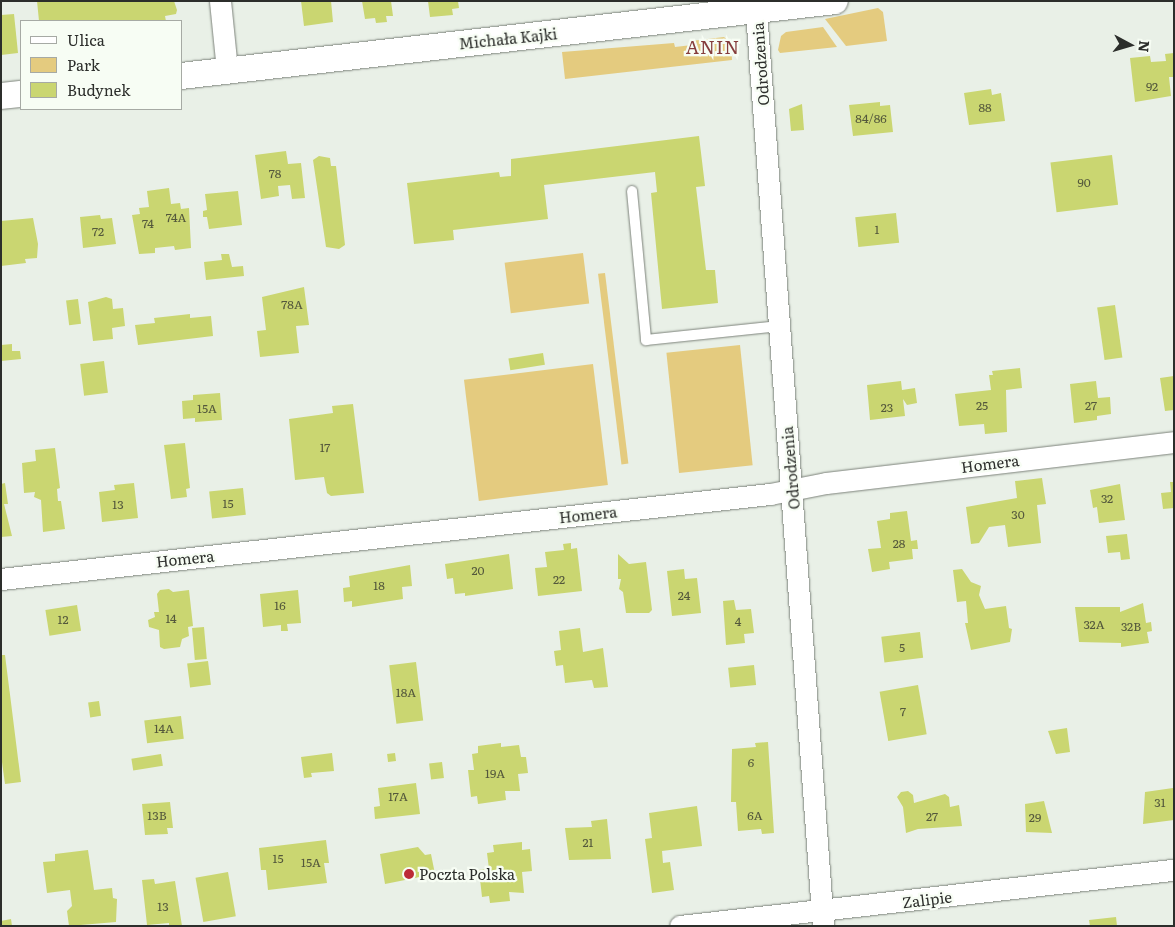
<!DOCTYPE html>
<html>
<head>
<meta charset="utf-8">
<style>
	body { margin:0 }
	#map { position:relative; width:1175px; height:927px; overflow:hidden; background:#e9f0e7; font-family:Literata,serif }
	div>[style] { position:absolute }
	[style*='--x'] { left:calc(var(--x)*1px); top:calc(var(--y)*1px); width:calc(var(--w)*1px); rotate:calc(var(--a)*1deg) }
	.green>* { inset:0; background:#e4cb7f; transform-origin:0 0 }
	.building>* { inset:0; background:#cad671; transform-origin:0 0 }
	.roads { filter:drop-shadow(0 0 1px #7c827a) drop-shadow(0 0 1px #7c827a) }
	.service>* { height:10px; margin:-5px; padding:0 5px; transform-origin:5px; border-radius:5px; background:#fff }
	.minor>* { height:21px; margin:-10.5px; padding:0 10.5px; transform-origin:10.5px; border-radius:10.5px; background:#fff }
	.tertiary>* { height:26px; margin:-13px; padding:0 13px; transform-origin:13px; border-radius:13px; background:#fff }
	.dots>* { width:14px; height:14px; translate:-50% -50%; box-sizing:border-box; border:2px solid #f7fdf4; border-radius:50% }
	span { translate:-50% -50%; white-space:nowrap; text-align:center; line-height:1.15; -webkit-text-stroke:4.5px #f7fdf4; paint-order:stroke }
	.number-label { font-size:12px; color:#54583c }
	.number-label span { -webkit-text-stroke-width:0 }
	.street-label { font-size:15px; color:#2c2e2b }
	.poi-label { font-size:15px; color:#2c2e2b }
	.left { translate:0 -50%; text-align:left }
	.quarter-label { font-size:18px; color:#853d3c; letter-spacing:1px }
	.frame { position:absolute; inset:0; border:2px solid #2c2e2b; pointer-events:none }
	.legend { position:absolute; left:20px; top:20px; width:162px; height:90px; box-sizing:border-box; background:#f7fdf4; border:1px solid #a6aaa4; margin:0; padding:6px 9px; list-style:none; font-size:15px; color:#2c2e2b }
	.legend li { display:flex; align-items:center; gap:10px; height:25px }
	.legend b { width:25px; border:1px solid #a6aaa4 }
	.north { position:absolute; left:1105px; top:20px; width:50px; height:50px; -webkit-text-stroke:4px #f7fdf4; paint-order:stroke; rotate:96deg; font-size:14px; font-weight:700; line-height:20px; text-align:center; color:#2c2e2b }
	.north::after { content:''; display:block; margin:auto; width:18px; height:22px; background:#2c2e2b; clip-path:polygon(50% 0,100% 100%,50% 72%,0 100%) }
</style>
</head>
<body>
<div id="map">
	<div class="green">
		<div style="clip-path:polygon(878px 8px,883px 12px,887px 41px,846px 46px,825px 19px)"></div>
		<div style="clip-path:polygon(823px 27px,837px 47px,780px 53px,778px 50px,781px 36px,786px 32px)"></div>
		<div style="clip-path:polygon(724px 37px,731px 43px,732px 60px,565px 79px,562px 52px,674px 43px,675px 47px,692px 45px,691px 41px)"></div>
		<div style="left:583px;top:253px;width:51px;height:79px;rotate:83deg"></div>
		<div style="left:605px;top:273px;width:192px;height:7px;rotate:83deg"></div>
		<div style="left:740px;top:345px;width:121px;height:74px;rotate:84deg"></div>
		<div style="left:593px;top:364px;width:122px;height:130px;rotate:83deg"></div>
	</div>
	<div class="building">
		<div style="clip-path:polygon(37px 1px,174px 1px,177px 10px,176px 14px,165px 16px,166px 21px,39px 21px)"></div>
		<div style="clip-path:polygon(301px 1px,331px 1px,333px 22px,304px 26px)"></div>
		<div style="clip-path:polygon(362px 1px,391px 1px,393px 16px,386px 16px,387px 22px,376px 23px,375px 18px,365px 19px)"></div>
		<div style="clip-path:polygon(428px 1px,458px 1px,459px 8px,452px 9px,453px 15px,430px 17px)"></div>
		<div style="clip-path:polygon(14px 14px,18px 53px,1px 55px,1px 15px)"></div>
		<div style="clip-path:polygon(1174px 53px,1174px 77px,1169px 77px,1171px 96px,1135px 102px,1130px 58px,1150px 56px,1151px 62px,1166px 61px,1165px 54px)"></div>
		<div style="clip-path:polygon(991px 89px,992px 95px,1001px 93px,1005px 121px,969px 125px,964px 93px)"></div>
		<div style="clip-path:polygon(880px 102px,880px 106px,890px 105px,893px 132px,853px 136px,849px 105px)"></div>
		<div style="clip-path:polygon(802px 104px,804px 130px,791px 131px,789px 109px)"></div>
		<div style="clip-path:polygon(699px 136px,705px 186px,696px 187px,706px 270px,715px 270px,718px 303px,662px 309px,651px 193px,657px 192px,655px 172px,544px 185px,548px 219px,453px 230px,454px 240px,414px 244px,407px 183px,499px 172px,500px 177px,511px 176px,511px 159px)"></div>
		<div style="clip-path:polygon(286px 151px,288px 164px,301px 163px,305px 198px,292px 199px,290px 185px,278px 186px,279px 196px,261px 199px,255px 155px)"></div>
		<div style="left:1112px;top:155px;width:50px;height:62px;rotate:83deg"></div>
		<div style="clip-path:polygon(319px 156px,330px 158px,331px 166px,336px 166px,345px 245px,339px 249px,326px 247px,313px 160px)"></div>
		<div style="clip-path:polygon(169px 188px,171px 204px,180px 203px,181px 209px,189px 208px,191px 248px,175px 250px,174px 246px,155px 248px,155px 253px,139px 254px,132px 215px,140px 214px,139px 208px,149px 207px,147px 191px)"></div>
		<div style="clip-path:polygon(238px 191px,242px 225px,209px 229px,207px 217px,203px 217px,203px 211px,207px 210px,205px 194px)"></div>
		<div style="left:896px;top:213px;width:30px;height:41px;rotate:84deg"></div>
		<div style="clip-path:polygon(100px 215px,101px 219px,112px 218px,116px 244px,83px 248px,80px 217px)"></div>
		<div style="clip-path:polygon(33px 218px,38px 244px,37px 258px,25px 259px,26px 263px,1px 266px,1px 221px)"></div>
		<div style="clip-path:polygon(221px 254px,229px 254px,232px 267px,243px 266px,244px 276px,206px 280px,204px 262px,222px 260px)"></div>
		<div style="clip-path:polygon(304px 287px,309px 325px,296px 326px,299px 353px,260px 357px,257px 331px,266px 330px,262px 297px)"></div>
		<div style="clip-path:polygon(106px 297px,112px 299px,113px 309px,123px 308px,125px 326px,112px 328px,113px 339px,93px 341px,88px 302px)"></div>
		<div style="left:78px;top:299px;width:25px;height:12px;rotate:83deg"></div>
		<div style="left:1115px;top:305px;width:53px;height:18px;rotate:82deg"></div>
		<div style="clip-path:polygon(190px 314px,190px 318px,211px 316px,213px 336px,138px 345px,135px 325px,155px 323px,154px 318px)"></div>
		<div style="clip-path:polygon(12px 344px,12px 351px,20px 351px,21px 359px,1px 361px,1px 345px)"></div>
		<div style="left:543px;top:353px;width:12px;height:35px;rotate:81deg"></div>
		<div style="left:104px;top:361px;width:32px;height:24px;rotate:83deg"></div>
		<div style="clip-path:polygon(1020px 368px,1022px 388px,1006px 390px,1007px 432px,985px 434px,984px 424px,959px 426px,955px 394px,991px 390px,989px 375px,993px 375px,992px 371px)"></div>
		<div style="clip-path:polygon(1174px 376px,1174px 410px,1165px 411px,1160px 378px)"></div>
		<div style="clip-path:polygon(901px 381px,902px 390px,915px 388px,917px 403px,907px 405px,903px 399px,905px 416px,870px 420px,867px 385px)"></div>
		<div style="clip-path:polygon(1096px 381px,1098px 398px,1110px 397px,1111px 414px,1097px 416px,1097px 420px,1074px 423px,1070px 384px)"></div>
		<div style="clip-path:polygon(220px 393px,222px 420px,195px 422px,195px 418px,183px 419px,182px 401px,193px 400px,193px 395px)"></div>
		<div style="clip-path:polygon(353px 404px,364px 493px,331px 496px,327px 493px,324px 477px,295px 480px,289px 419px,333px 413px,332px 406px)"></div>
		<div style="clip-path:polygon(185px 443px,190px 488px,186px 489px,187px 497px,171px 499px,164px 445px)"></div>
		<div style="clip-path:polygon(55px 448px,60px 488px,57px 489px,58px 501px,61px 501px,65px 529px,43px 532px,41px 500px,34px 497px,35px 492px,24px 493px,22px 463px,36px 461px,35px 450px)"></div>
		<div style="clip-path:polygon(1042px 478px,1046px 504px,1037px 505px,1041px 543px,1008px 547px,1005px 525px,989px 527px,979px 543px,971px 544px,966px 507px,1017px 498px,1015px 481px)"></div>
		<div style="clip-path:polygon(1170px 482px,1174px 482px,1174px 508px,1163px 509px,1161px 493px,1171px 492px)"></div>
		<div style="clip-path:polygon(5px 483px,8px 504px,4px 504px,12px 536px,1px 537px,1px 484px)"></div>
		<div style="clip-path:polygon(134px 483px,138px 518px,102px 522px,99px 492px,115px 490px,114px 485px)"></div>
		<div style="clip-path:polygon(1120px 484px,1125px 520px,1099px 523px,1097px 507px,1093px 508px,1090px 490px)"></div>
		<div style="left:243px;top:488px;width:27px;height:34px;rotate:84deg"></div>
		<div style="clip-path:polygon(907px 511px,911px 541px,917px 540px,918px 549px,912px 549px,913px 559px,889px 562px,890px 569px,872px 572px,868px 549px,881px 548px,877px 521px,890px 519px,890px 513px)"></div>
		<div style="clip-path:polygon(1127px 534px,1130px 559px,1121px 560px,1120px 552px,1108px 553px,1106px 536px)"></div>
		<div style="clip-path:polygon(571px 543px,571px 549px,577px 548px,582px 591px,538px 596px,535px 568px,547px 567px,545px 552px,564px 550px,563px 544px)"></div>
		<div style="clip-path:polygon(509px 554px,513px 589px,465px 596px,465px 593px,455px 594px,453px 578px,447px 579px,445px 564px)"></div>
		<div style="clip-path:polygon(618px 554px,629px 564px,646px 562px,652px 610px,649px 613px,626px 613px,623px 592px,619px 589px,621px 579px,618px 579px)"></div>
		<div style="clip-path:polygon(410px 565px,412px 586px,402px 587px,403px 599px,352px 607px,352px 601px,344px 602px,343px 588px,350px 587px,349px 576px)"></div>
		<div style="clip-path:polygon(684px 569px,685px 579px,697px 578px,701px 613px,672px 616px,667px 571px)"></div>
		<div style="clip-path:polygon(962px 569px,971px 582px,981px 586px,979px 595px,985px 609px,1006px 606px,1009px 628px,1012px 629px,1010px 642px,971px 650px,965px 623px,968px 623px,966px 601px,957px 602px,953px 570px)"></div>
		<div style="clip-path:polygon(169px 589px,173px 592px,189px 590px,193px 626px,188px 627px,189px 636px,182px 639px,180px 647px,164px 649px,160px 647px,159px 630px,149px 627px,148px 620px,155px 617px,154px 612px,159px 612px,157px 594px,160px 590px)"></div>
		<div style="clip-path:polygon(298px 590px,301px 623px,287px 624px,288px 631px,281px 631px,281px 625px,263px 627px,260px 594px)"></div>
		<div style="clip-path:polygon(734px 600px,736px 610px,751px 609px,754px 633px,744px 634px,745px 643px,726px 645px,723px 601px)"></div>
		<div style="clip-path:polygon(1143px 603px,1146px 623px,1151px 622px,1152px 631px,1147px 632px,1149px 643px,1121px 647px,1121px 643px,1079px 642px,1075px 607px,1120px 607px,1120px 612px)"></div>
		<div style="left:77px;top:605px;width:26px;height:32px;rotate:81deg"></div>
		<div style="left:204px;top:627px;width:32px;height:12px;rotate:85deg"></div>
		<div style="clip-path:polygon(580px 628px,583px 652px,603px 648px,608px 687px,594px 688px,592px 680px,565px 683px,563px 665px,556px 666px,554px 651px,561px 650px,559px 631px)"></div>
		<div style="left:920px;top:632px;width:26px;height:39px;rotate:83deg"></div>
		<div style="clip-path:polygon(1px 655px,5px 655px,21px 782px,5px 784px,1px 755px)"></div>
		<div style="left:208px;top:661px;width:24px;height:21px;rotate:83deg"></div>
		<div style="left:416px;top:662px;width:59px;height:27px;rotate:83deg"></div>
		<div style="left:754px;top:665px;width:20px;height:26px;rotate:84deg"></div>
		<div style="left:918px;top:685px;width:50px;height:39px;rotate:80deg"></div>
		<div style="left:99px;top:701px;width:15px;height:11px;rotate:82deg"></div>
		<div style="left:181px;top:716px;width:23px;height:37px;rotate:83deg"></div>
		<div style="clip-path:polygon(1067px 728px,1070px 752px,1056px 754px,1048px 731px)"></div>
		<div style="clip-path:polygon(768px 742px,774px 833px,762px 834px,761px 829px,738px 831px,736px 802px,731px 802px,732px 749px,756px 747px,755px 743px)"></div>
		<div style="clip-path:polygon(501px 743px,501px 747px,519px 745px,521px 757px,526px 757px,528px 773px,518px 774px,520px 791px,505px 791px,506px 800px,478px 804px,477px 796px,471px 797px,468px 770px,474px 770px,472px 754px,478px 753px,478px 746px)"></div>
		<div style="clip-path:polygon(332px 753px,334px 771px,311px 773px,312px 777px,304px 778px,301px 757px)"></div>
		<div style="left:395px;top:753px;width:8px;height:8px;rotate:83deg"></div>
		<div style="left:161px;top:754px;width:12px;height:30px;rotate:81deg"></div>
		<div style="left:442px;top:762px;width:16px;height:13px;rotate:83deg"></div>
		<div style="clip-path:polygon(416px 783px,420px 814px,375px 819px,374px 807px,380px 806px,378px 788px)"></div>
		<div style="clip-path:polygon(1173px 788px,1174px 820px,1143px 824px,1145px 792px)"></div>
		<div style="clip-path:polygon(908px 791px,913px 795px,914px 803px,945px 794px,949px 797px,950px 807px,959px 805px,962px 826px,918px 829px,906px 833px,903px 807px,897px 797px,901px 792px)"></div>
		<div style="clip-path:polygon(1044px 801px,1052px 833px,1026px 832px,1025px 804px)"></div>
		<div style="clip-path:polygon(170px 802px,173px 828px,167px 828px,168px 834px,145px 835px,142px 804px)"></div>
		<div style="clip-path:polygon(697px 806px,702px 846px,662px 851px,663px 863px,670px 862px,674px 890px,652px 893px,645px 839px,652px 838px,649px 813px)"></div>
		<div style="clip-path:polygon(607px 819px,611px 859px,569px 860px,565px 828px,592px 827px,591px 821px)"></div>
		<div style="clip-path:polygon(326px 840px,329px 863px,324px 863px,327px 883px,268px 890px,266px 870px,261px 870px,259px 848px)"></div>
		<div style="clip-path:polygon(522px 842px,522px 850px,530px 849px,532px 871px,522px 872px,524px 893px,509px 892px,510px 901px,490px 903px,489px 896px,482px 897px,479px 870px,489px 869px,487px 853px,494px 852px,493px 845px)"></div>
		<div style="clip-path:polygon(418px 847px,425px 855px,431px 854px,435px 874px,385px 884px,380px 854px)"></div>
		<div style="clip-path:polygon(88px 850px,94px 890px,112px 888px,113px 898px,117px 899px,116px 922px,69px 926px,67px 911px,72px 906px,70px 890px,47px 893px,43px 862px,55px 861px,55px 854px)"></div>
		<div style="left:228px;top:872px;width:45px;height:33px;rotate:80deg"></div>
		<div style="clip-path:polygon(154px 879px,155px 884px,175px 881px,182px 926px,169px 926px,169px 923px,147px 925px,142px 880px)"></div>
		<div style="clip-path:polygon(1116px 917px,1117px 926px,1090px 926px,1089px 920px)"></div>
		<div style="clip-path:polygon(11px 919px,12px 926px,1px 926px,1px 921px)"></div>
	</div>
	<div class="roads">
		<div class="service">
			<div style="--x:632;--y:191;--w:150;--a:84.6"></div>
			<div style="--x:646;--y:340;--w:134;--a:-6"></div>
		</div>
		<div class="minor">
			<div style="--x:220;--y:1;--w:69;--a:84.2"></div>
			<div style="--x:756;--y:11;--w:917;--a:85.81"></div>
			<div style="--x:1;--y:579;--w:774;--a:-6.31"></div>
			<div style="--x:770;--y:494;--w:57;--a:-11.1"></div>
			<div style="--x:826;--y:483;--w:350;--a:-6.7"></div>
			<div style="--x:680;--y:926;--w:497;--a:-6.5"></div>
		</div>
		<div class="tertiary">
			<div style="--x:181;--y:76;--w:658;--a:-6.54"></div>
			<div style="--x:1;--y:96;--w:20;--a:-6"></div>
		</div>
	</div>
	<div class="dots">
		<div style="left:409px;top:874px;background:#bc2b36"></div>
	</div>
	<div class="number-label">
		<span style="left:1152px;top:87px">92</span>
		<span style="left:985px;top:108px">88</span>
		<span style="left:871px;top:119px">84/86</span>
		<span style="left:275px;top:174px">78</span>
		<span style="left:1084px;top:183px">90</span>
		<span style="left:176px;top:218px">74A</span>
		<span style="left:148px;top:224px">74</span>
		<span style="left:877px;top:230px">1</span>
		<span style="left:98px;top:232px">72</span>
		<span style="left:292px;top:305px">78A</span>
		<span style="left:982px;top:406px">25</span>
		<span style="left:1091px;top:406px">27</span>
		<span style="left:887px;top:408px">23</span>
		<span style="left:207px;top:409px">15A</span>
		<span style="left:325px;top:448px">17</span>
		<span style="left:1107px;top:499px">32</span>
		<span style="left:228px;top:504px">15</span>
		<span style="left:118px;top:505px">13</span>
		<span style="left:1018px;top:515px">30</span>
		<span style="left:899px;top:544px">28</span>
		<span style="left:478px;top:571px">20</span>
		<span style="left:559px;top:580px">22</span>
		<span style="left:379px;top:586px">18</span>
		<span style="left:684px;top:596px">24</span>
		<span style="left:280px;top:606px">16</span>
		<span style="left:171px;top:619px">14</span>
		<span style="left:63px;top:620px">12</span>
		<span style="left:738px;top:622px">4</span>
		<span style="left:1094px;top:625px">32A</span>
		<span style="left:1131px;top:627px">32B</span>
		<span style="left:902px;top:648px">5</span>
		<span style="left:406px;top:693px">18A</span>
		<span style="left:903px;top:712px">7</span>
		<span style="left:164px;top:729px">14A</span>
		<span style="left:751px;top:763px">6</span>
		<span style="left:495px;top:774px">19A</span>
		<span style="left:398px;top:797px">17A</span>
		<span style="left:1160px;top:803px">31</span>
		<span style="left:157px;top:816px">13B</span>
		<span style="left:755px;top:816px">6A</span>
		<span style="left:932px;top:817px">27</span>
		<span style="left:1035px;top:818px">29</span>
		<span style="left:588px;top:843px">21</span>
		<span style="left:278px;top:859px">15</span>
		<span style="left:311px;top:863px">15A</span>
		<span style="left:163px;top:907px">13</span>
	</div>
	<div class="street-label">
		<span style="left:508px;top:38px;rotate:-6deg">Michała Kajki</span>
		<span style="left:760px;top:64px;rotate:-94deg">Odrodzenia</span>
		<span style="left:990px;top:463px;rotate:-7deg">Homera</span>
		<span style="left:790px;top:468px;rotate:-95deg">Odrodzenia</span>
		<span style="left:588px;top:514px;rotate:-6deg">Homera</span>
		<span style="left:185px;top:558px;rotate:-6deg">Homera</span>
		<span style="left:927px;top:899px;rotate:-7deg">Zalipie</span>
	</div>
	<div class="poi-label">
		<span class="left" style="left:419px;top:874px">Poczta Polska</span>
	</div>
	<div class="quarter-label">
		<span style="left:713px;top:47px">ANIN</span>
	</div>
	<div class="frame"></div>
	<ul class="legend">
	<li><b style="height:6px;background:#fff"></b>Ulica</li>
	<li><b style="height:14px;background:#e4cb7f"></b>Park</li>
	<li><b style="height:14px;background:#cad671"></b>Budynek</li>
	</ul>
	<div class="north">N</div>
</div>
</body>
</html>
